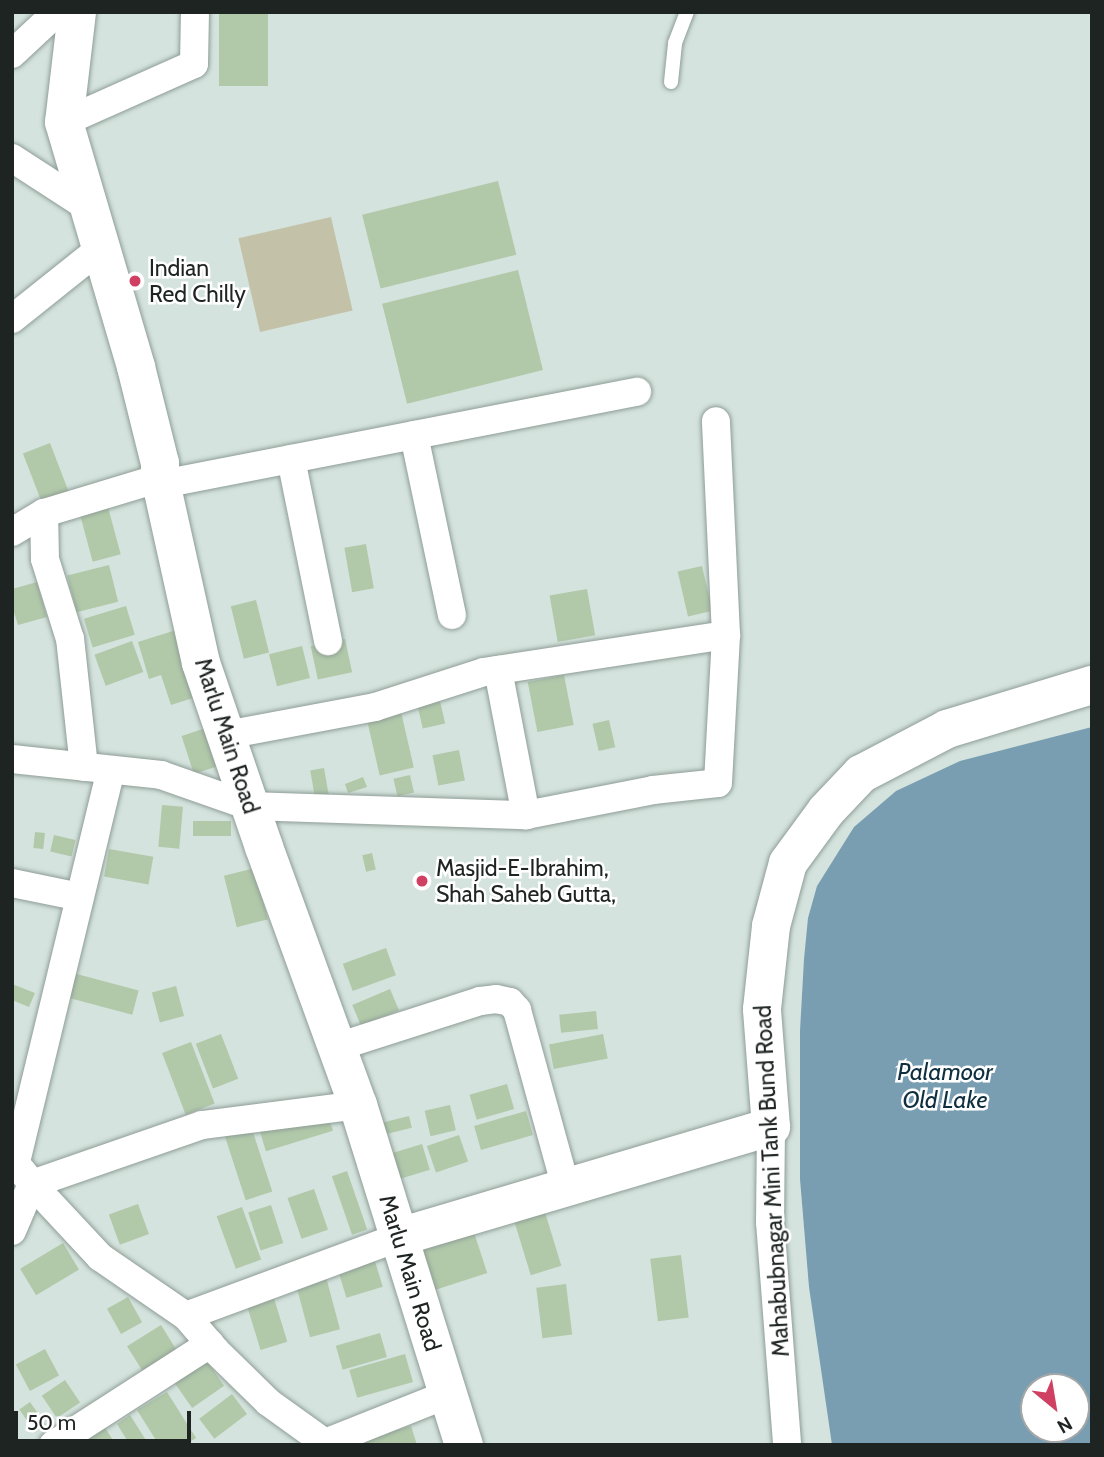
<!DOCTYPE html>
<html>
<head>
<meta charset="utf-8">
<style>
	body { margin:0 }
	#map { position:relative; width:1104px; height:1457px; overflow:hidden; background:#d4e3dd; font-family:Cabin,sans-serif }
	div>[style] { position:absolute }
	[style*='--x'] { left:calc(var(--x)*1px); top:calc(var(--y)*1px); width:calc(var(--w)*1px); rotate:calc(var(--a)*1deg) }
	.green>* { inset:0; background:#c3c2a8; transform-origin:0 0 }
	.water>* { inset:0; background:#799eb2 }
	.building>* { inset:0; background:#b1c9a9; transform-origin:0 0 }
	.roads { filter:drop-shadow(0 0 2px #8f9d97) drop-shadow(0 0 2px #8f9d97) }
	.lane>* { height:14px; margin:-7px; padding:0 7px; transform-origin:7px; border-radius:7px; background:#fff }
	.street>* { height:28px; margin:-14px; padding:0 14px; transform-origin:14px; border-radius:14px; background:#fff }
	.secondary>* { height:38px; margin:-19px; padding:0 19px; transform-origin:19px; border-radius:19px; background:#fff }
	.dots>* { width:19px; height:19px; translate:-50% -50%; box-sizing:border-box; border:4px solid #fff; border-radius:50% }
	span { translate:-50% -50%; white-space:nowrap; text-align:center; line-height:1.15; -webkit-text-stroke:5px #fff; paint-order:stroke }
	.poi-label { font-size:23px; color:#1e2422 }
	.left { translate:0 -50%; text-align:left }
	.street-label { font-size:23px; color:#1e2422 }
	.water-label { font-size:24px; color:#0d2f3f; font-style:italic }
	.frame { position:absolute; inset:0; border:14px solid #1e2422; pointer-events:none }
	.north { position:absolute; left:1020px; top:1373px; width:70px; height:70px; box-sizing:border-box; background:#fff; border:2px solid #a5a7a7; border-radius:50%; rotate:150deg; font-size:19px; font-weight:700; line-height:28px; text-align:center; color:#1e2422 }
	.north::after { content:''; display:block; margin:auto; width:24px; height:32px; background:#cf4062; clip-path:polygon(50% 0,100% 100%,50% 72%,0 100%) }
	.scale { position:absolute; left:14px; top:1411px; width:177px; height:32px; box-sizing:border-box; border:4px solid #1e2422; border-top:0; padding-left:9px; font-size:21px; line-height:24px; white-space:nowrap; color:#1e2422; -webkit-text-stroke:5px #fff; paint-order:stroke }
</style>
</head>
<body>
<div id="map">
	<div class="green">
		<div style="left:331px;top:217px;width:96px;height:95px;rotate:77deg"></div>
	</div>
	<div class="water">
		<div style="clip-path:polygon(evenodd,1092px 727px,1092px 1445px,832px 1445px,809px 1287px,800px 1179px,800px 1031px,804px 959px,808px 918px,817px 886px,854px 827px,896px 791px,960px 761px,1092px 727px,1034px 1387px,1076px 1387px,1076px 1429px,1034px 1429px,1034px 1387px)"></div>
	</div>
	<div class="building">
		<div style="left:219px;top:12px;width:49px;height:74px"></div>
		<div style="left:498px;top:181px;width:76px;height:140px;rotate:76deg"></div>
		<div style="left:518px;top:270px;width:103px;height:140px;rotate:76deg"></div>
		<div style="left:50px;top:443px;width:57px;height:29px;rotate:69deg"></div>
		<div style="left:108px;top:507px;width:49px;height:29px;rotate:75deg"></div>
		<div style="left:366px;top:544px;width:45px;height:22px;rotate:80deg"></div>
		<div style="left:109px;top:565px;width:38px;height:43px;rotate:76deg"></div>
		<div style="left:702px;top:566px;width:46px;height:25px;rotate:77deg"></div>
		<div style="clip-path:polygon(37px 582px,47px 617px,18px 625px,12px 606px,12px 589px)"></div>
		<div style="left:587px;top:589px;width:47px;height:38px;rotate:80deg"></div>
		<div style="left:256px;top:600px;width:54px;height:26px;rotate:76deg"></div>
		<div style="left:126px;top:606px;width:30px;height:44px;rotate:73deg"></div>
		<div style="clip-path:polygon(176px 630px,196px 697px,171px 705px,161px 675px,149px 679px,138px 642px)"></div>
		<div style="left:345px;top:639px;width:34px;height:35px;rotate:78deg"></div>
		<div style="left:132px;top:641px;width:33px;height:40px;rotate:70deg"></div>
		<div style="left:302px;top:646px;width:33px;height:34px;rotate:76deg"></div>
		<div style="left:564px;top:675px;width:51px;height:37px;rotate:79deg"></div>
		<div style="left:440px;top:701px;width:23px;height:23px;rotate:77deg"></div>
		<div style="left:401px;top:712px;width:57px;height:35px;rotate:77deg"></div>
		<div style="left:609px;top:720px;width:28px;height:17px;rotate:77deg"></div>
		<div style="left:212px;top:726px;width:40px;height:32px;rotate:72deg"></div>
		<div style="left:459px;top:750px;width:31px;height:27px;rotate:79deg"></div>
		<div style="left:324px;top:768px;width:29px;height:14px;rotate:80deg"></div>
		<div style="left:410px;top:775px;width:18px;height:17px;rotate:77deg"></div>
		<div style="clip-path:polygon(363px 777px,367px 787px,348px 793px,345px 784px)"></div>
		<div style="left:162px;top:805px;width:21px;height:42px;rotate:5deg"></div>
		<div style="left:193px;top:821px;width:38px;height:15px"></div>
		<div style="left:35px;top:832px;width:10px;height:16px;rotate:6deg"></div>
		<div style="left:54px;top:835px;width:22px;height:17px;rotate:13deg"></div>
		<div style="left:109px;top:849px;width:45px;height:28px;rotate:10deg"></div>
		<div style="left:372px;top:853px;width:17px;height:10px;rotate:77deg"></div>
		<div style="left:255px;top:868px;width:53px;height:32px;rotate:76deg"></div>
		<div style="left:386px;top:948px;width:29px;height:46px;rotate:70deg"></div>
		<div style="left:73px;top:973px;width:68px;height:25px;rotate:15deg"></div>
		<div style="clip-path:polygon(12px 984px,35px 993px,29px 1007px,12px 1000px)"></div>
		<div style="left:176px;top:986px;width:31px;height:25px;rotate:75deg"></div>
		<div style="left:390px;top:989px;width:23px;height:41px;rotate:67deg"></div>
		<div style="left:596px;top:1011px;width:18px;height:37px;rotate:84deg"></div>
		<div style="left:221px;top:1034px;width:48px;height:27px;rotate:69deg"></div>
		<div style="left:603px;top:1034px;width:25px;height:55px;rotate:79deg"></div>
		<div style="left:191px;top:1042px;width:66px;height:31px;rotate:69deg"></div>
		<div style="left:507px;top:1084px;width:26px;height:39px;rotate:74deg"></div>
		<div style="left:325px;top:1105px;width:27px;height:70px;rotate:73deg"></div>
		<div style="left:450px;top:1105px;width:26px;height:26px;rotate:77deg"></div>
		<div style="left:526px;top:1111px;width:25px;height:54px;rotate:74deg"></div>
		<div style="left:409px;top:1116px;width:12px;height:27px;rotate:76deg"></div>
		<div style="left:251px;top:1126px;width:69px;height:28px;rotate:72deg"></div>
		<div style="left:459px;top:1135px;width:28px;height:34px;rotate:71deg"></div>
		<div style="left:422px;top:1144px;width:27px;height:36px;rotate:73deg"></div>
		<div style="left:347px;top:1171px;width:62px;height:16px;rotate:71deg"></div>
		<div style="left:314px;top:1189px;width:43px;height:28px;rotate:71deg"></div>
		<div style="left:540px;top:1196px;width:73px;height:32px;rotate:73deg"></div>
		<div style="left:138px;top:1204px;width:32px;height:31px;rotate:70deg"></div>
		<div style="left:271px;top:1205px;width:40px;height:24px;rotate:72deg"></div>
		<div style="left:242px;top:1207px;width:56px;height:27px;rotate:70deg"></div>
		<div style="left:469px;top:1217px;width:59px;height:72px;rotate:72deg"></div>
		<div style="left:63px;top:1243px;width:31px;height:50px;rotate:59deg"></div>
		<div style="left:681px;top:1255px;width:63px;height:31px;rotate:83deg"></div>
		<div style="left:374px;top:1258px;width:30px;height:38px;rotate:73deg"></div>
		<div style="left:326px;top:1277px;width:54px;height:31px;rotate:75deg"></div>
		<div style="left:566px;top:1284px;width:51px;height:30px;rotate:83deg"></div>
		<div style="left:273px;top:1295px;width:49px;height:28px;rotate:73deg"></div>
		<div style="left:128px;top:1297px;width:29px;height:24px;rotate:61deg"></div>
		<div style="left:161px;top:1325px;width:32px;height:40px;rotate:58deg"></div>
		<div style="left:380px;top:1333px;width:25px;height:46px;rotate:74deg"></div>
		<div style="left:45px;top:1349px;width:30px;height:33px;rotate:62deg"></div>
		<div style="left:405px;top:1354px;width:29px;height:58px;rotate:74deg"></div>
		<div style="left:204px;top:1357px;width:35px;height:39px;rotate:55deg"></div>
		<div style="left:65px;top:1380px;width:27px;height:28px;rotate:56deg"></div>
		<div style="clip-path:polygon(167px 1392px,196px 1438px,185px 1445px,159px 1445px,137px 1410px)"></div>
		<div style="left:232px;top:1394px;width:25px;height:41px;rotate:53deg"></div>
		<div style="left:30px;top:1402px;width:28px;height:13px;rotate:55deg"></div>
		<div style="clip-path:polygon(130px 1415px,149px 1445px,130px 1445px,117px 1424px)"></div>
		<div style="clip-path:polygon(104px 1426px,116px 1445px,93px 1445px,88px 1436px)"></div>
		<div style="clip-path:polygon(411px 1426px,417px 1445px,366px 1445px,364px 1438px)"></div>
	</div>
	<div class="roads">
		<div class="lane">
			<div style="--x:671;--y:82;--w:39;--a:-84"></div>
			<div style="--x:675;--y:43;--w:33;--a:-69"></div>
		</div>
		<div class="street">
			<div style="--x:12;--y:54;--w:62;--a:-43"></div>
			<div style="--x:64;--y:122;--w:142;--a:-24"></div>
			<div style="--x:194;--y:64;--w:52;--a:-88.9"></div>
			<div style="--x:12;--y:158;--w:92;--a:33"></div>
			<div style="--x:12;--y:319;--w:114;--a:-38.6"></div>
			<div style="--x:414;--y:435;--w:184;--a:78.1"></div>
			<div style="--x:291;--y:459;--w:186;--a:78.5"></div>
			<div style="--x:162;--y:484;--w:484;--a:-11"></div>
			<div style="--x:12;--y:532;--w:37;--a:-31"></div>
			<div style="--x:498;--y:670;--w:148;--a:79.1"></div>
			<div style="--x:226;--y:735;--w:152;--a:-10.6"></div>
			<div style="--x:375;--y:707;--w:114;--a:-17.8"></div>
			<div style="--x:484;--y:672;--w:245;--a:-8.7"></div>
			<div style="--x:12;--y:759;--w:150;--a:6.1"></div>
			<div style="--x:161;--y:775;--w:93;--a:19.4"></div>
			<div style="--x:249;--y:806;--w:277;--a:1.9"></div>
			<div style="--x:526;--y:815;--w:129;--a:-11.1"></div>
			<div style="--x:653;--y:790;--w:65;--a:-6.1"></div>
			<div style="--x:718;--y:783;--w:148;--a:-86.9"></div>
			<div style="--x:726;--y:635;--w:214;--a:-92.7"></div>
			<div style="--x:84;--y:767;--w:129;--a:-96.2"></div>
			<div style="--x:70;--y:639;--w:84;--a:-107.4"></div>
			<div style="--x:45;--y:559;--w:46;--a:-91.2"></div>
			<div style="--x:44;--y:513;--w:121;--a:-16.8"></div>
			<div style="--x:12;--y:883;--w:69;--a:11.6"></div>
			<div style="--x:337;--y:1047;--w:150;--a:-17.8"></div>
			<div style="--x:480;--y:1001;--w:16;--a:-7"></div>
			<div style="--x:496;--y:999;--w:14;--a:12"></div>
			<div style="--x:510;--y:1002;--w:11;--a:49"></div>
			<div style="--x:517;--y:1010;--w:185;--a:74.6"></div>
			<div style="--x:771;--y:1127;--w:95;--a:90.6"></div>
			<div style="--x:770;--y:1222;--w:224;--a:85.6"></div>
			<div style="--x:16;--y:1162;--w:403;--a:-76.4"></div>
			<div style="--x:22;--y:1171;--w:16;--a:52"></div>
			<div style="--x:32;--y:1184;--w:180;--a:-19.1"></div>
			<div style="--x:202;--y:1125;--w:157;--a:-7.3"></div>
			<div style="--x:12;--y:1231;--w:51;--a:-66.9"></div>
			<div style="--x:32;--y:1184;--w:100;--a:47"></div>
			<div style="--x:100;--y:1257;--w:104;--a:34.5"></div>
			<div style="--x:186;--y:1316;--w:227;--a:-20.3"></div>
			<div style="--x:186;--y:1316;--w:46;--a:49.4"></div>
			<div style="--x:216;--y:1351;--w:73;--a:44.4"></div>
			<div style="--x:268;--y:1402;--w:70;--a:35.7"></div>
			<div style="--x:325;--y:1443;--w:132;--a:-21.7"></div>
			<div style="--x:53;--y:1445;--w:187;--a:-32.8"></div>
		</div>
		<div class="secondary">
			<div style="--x:77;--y:12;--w:111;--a:96.7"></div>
			<div style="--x:64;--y:122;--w:255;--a:73.6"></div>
			<div style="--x:136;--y:367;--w:99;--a:76"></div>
			<div style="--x:160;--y:463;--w:15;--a:90"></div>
			<div style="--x:160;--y:478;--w:189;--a:77.5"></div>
			<div style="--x:201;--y:663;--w:194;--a:71.1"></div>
			<div style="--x:264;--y:847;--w:275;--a:70"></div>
			<div style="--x:358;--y:1105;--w:356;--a:72.7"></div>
			<div style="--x:399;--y:1237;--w:388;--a:-16.5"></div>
			<div style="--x:771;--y:1127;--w:118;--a:-94.4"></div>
			<div style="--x:762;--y:1009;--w:83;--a:-83.8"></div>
			<div style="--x:771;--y:926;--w:65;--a:-74.9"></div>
			<div style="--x:788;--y:863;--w:64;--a:-53.8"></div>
			<div style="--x:826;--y:811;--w:51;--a:-46.6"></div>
			<div style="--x:861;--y:774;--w:97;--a:-27.6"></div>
			<div style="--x:947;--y:729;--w:152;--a:-16.9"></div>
		</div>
	</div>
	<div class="dots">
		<div style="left:135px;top:281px;background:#cf4062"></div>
		<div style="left:422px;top:881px;background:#cf4062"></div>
	</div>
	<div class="poi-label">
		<span class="left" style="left:149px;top:281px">Indian<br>Red Chilly</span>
		<span class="left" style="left:436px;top:881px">Masjid-E-Ibrahim,<br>Shah Saheb Gutta,</span>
	</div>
	<div class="street-label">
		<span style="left:227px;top:736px;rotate:72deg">Marlu Main Road</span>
		<span style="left:772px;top:1181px;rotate:-93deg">Mahabubnagar Mini Tank Bund Road</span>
		<span style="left:410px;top:1273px;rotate:73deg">Marlu Main Road</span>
	</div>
	<div class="water-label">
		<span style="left:945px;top:1086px">Palamoor<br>Old Lake</span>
	</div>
	<div class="frame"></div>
	<div class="north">N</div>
	<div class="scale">50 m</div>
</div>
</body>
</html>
